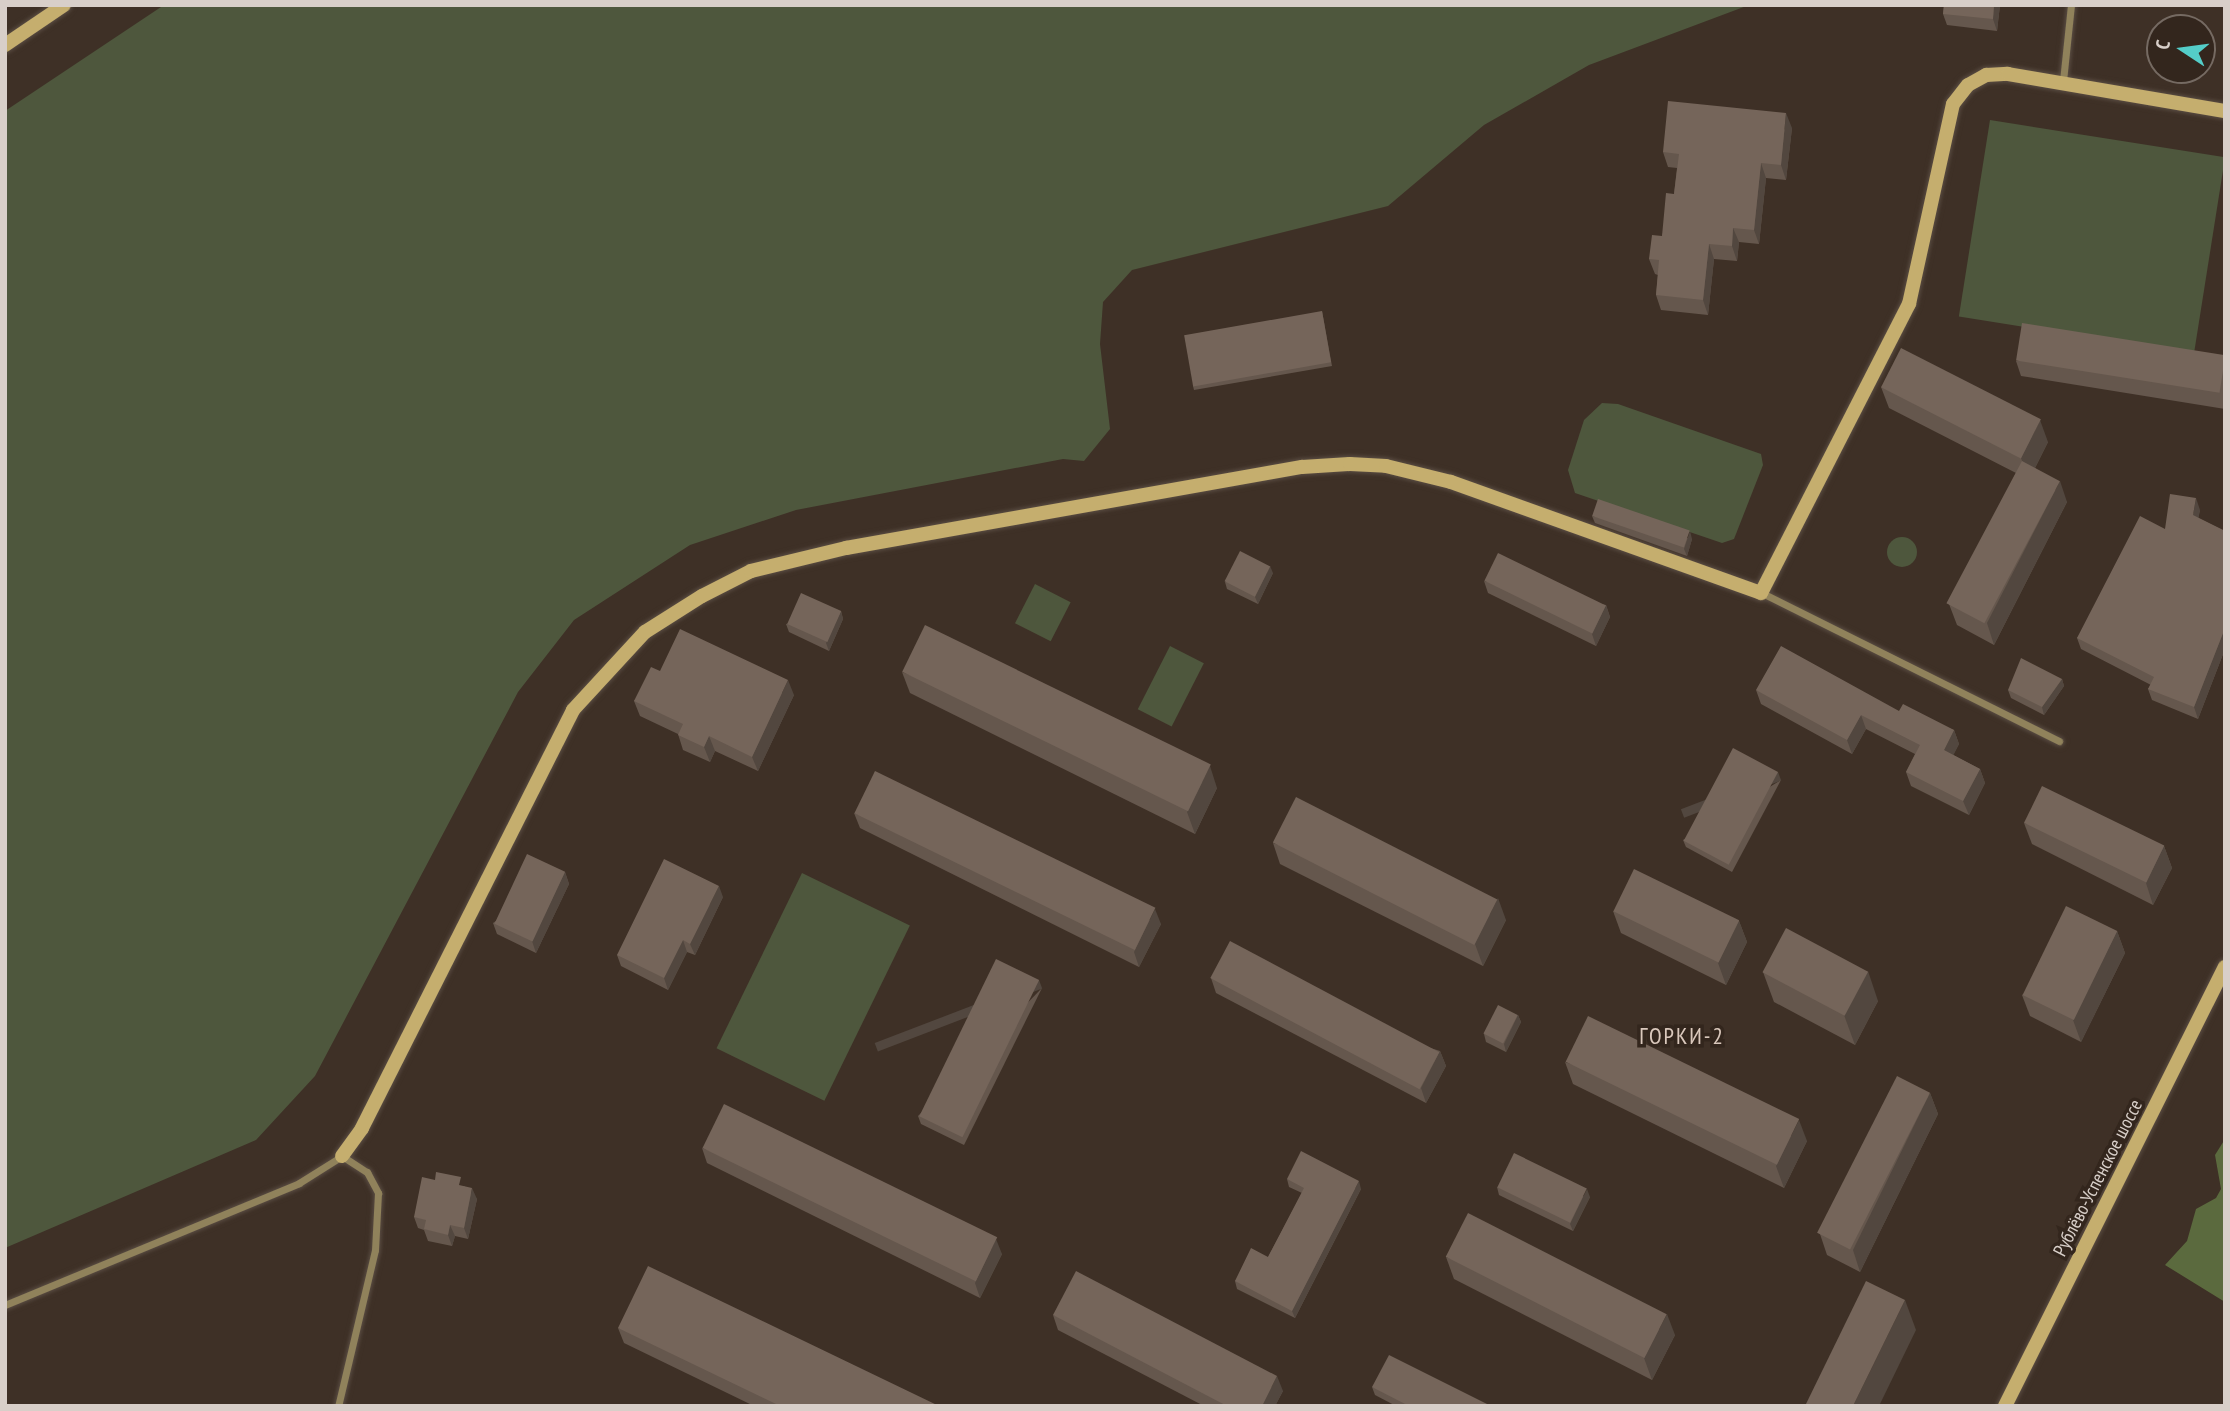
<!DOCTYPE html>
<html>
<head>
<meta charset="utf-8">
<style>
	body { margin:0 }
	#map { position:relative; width:2230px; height:1411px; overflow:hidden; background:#3e3026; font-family:"PT Sans Narrow",sans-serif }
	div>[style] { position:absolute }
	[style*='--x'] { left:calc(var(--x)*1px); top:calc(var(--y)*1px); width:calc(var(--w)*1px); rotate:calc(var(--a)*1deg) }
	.green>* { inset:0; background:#4e573d; transform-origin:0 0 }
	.round { border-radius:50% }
	.forest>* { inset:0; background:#5b6a3e }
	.roads { filter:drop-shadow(0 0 2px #5a4d43) drop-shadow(0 0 2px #5a4d43) }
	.street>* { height:7px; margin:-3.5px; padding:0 3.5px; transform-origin:3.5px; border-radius:3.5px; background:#90825b }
	.secondary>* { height:14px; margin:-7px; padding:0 7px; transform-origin:7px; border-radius:7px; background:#c5ae6e }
	.wall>* { inset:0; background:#65574d }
	.shaded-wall>* { inset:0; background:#52473f; transform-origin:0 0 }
	.building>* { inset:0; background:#75655a; transform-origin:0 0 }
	span { translate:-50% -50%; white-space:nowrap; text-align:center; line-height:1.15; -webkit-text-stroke:7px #33261d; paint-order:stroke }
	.street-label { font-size:19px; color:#d8cfc9 }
	.quarter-label { font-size:23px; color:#dac8bc; letter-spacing:2px }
	.frame { position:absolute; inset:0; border:7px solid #d8cfc9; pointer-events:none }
	.north { position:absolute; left:2146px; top:14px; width:70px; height:70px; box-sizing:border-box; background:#33261d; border:2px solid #756a62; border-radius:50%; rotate:283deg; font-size:19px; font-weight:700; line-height:28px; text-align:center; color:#d8cfc9 }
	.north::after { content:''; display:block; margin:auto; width:24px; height:32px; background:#54cdc8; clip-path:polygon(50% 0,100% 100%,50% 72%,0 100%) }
</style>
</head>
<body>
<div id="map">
	<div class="green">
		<div style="clip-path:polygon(164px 5px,1749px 5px,1589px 65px,1484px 125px,1388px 206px,1132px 270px,1103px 302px,1100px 344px,1110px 429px,1084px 461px,1063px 459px,796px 510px,690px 545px,574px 620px,518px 692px,315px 1076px,256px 1140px,5px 1248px,5px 111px)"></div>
		<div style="left:1990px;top:120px;width:238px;height:199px;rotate:9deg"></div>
		<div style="clip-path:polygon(1602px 403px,1618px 404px,1761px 454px,1763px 465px,1734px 539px,1722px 543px,1575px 493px,1568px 470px,1584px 420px)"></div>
		<div class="round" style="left:1887px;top:537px;width:30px;height:30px"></div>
		<div style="left:1035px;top:584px;width:40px;height:44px;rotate:27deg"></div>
		<div style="left:1170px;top:646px;width:38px;height:71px;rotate:27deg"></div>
		<div style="left:802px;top:873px;width:120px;height:195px;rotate:26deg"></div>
	</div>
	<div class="forest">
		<div style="clip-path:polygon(2225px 1139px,2225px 1302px,2165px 1265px,2187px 1241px,2196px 1209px,2216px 1198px,2221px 1189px,2215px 1155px)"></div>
	</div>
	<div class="roads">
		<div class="street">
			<div style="--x:2063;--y:81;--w:76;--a:-84"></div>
			<div style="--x:1762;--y:593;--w:332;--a:26.5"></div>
			<div style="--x:5;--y:1305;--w:318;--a:-22.5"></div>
			<div style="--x:299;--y:1183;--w:51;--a:-32.1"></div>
			<div style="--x:342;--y:1156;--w:30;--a:33"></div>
			<div style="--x:367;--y:1172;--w:24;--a:62"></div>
			<div style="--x:378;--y:1193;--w:57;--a:93"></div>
			<div style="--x:375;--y:1250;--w:160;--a:103.3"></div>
		</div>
		<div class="secondary">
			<div style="--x:5;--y:45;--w:71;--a:-34.1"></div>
			<div style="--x:342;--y:1156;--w:34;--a:-54"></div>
			<div style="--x:362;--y:1128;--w:468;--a:-63.2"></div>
			<div style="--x:573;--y:710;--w:106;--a:-47.3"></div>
			<div style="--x:645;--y:632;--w:67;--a:-32.3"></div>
			<div style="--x:702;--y:596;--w:55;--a:-27"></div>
			<div style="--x:751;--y:571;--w:98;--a:-13.6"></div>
			<div style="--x:846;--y:548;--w:463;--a:-10.1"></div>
			<div style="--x:1302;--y:467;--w:48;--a:-3.6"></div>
			<div style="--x:1350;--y:464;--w:36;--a:3"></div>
			<div style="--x:1386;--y:466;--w:67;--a:13.8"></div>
			<div style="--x:1451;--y:482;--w:329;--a:19.7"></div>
			<div style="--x:1761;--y:593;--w:325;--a:-62.9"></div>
			<div style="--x:1909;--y:304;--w:205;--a:-77.6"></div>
			<div style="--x:1953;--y:104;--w:24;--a:-52"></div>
			<div style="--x:1968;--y:85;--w:21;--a:-29"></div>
			<div style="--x:1986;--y:75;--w:22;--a:-3"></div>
			<div style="--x:2008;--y:74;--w:220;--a:9.7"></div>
			<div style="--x:2005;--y:1406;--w:491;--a:-63.4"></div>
		</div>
	</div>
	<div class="wall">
		<div style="clip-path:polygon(1944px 5px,2000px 5px,1997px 31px,1947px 25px,1943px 14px)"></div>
		<div style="clip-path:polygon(1792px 128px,1786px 180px,1766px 178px,1759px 244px,1739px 242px,1737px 261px,1714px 259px,1708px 315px,1661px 310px,1656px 295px,1658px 275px,1655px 274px,1649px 259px,1662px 236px,1674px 194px,1677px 168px,1668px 167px,1663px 152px)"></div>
		<div style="clip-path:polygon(1322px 311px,1332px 366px,1194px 390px,1193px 386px)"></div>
		<div style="clip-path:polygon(2225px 356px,2225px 409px,2021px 376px,2016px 361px)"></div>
		<div style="clip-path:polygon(1881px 387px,2048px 442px,2035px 468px,2067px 502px,1994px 645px,1957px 625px,1949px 604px,2016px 473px,1889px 408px)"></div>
		<div style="clip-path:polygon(2200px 510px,2198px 518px,2225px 531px,2225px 649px,2198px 719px,2152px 700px,2148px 689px,2151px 685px,2081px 649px,2077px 638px,2165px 529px)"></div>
		<div style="clip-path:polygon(1592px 516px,1692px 539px,1687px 556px,1595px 523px)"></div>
		<div style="clip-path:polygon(1273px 573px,1258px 604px,1227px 589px,1225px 582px)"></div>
		<div style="clip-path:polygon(1484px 581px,1606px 605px,1610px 617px,1596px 646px,1488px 593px)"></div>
		<div style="clip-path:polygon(841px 611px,843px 619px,829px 651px,789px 632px,786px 624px)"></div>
		<div style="clip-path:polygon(660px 671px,794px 695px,758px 771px,715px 751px,710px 762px,683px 750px,678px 734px,640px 716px,634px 701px)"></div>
		<div style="clip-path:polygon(902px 672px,1217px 788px,1195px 834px,910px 693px)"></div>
		<div style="clip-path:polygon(2062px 679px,2064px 686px,2044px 715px,2011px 698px,2008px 690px)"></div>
		<div style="clip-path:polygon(1756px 690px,1899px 711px,1954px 730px,1959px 744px,1953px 755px,1980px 769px,1985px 783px,1969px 815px,1911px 786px,1906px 772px,1915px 754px,1866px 729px,1852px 754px,1761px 704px)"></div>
		<div style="clip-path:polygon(1781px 780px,1732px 872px,1686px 847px,1683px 840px)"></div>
		<div style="clip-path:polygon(854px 813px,1161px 924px,1139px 967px,860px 828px)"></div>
		<div style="clip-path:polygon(2024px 823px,2164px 846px,2172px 868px,2153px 905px,2032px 844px)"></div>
		<div style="clip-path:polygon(1273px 843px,1506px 920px,1483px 966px,1280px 864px)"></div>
		<div style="clip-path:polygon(565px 872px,569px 884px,536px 953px,497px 934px,493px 923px)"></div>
		<div style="clip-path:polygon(723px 897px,695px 955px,687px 952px,668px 990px,621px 966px,617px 955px)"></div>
		<div style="clip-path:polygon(1613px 911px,1739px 921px,1747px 942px,1726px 985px,1621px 933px)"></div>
		<div style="clip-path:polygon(2117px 931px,2125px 953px,2081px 1042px,2030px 1016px,2022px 995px)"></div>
		<div style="clip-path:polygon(1763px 972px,1878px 1001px,1855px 1045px,1774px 1002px)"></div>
		<div style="clip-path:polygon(1211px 978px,1440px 1051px,1446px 1066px,1426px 1103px,1216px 993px)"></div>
		<div style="clip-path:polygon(1042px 988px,964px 1145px,921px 1124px,918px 1116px)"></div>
		<div style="clip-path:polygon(1518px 1015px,1521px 1022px,1506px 1052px,1486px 1042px,1484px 1034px)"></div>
		<div style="clip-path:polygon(1565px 1062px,1807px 1141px,1784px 1188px,1573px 1084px)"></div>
		<div style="clip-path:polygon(1930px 1093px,1938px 1114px,1860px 1272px,1827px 1255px,1820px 1234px)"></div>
		<div style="clip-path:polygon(702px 1148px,1002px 1254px,980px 1298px,707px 1163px)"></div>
		<div style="clip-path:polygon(1287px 1179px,1361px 1189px,1295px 1318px,1237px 1289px,1235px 1281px,1268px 1257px,1302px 1193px,1289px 1187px)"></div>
		<div style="clip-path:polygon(464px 1186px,477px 1199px,468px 1239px,455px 1236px,452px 1246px,428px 1241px,424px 1230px,418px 1228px,414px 1217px)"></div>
		<div style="clip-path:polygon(1497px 1187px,1590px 1197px,1573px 1231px,1499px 1195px)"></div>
		<div style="clip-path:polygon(1446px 1257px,1675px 1335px,1652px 1380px,1454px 1279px)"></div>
		<div style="clip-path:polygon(1053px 1315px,1283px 1391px,1275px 1406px,1204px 1406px,1058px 1330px)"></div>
		<div style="clip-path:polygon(618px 1328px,939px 1406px,754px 1406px,624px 1343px)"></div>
		<div style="clip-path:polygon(1372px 1387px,1487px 1404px,1487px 1406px,1396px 1406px,1375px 1395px)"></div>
	</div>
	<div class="shaded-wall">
		<div style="clip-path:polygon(1994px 5px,2000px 5px,1997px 31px,1993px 19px)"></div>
		<div style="clip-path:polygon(1786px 113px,1792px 128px,1786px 180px,1781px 165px)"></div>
		<div style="clip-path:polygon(1761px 163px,1766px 178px,1759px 244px,1754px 230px)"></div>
		<div style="clip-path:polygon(1733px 228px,1739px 242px,1737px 261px,1732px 246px)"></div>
		<div style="clip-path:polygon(1709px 244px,1714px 259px,1708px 315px,1703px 300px)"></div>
		<div style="clip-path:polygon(2040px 420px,2048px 442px,2029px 480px,2021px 458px)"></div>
		<div style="clip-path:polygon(2060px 481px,2067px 502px,1994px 645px,1987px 623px)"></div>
		<div style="clip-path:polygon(2196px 498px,2200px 510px,2197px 526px,2193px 515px)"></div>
		<div style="clip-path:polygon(1690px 531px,1692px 539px,1687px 556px,1684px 549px)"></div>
		<div style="clip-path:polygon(1270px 566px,1273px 573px,1258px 604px,1255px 597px)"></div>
		<div style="clip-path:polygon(1606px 605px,1610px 617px,1596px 646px,1592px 634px)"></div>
		<div style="clip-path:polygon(841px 611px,843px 619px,829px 651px,826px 643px)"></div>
		<div style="clip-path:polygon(2225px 628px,2225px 649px,2198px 719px,2194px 707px)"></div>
		<div style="clip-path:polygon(2062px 679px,2064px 686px,2044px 715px,2042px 707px)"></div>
		<div style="clip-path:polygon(788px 680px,794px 695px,758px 771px,752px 757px)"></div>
		<div style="clip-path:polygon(1861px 715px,1866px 729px,1852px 754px,1847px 740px)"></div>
		<div style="clip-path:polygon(1954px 730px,1959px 744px,1949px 764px,1944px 750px)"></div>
		<div style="clip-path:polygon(709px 736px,715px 751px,710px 762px,704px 747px)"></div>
		<div style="clip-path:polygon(1210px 766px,1217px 788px,1195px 834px,1187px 812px)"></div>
		<div style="clip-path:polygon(1980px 769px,1985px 783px,1969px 815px,1963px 801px)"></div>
		<div style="left:1778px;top:772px;width:9px;height:104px;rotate:69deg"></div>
		<div style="clip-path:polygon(2164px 846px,2172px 868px,2153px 905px,2146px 883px)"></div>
		<div style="clip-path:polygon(565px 872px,569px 884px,536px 953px,532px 941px)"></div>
		<div style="clip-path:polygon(719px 886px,723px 897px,695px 955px,690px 944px)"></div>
		<div style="clip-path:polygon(1498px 898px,1506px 920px,1483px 966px,1475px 944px)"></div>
		<div style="clip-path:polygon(1155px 909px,1161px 924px,1139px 967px,1134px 952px)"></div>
		<div style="clip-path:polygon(1739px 921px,1747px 942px,1726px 985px,1718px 963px)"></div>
		<div style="clip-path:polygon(2117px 931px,2125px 953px,2081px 1042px,2073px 1020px)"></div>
		<div style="clip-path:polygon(683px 940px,687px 952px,668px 990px,664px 978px)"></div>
		<div style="clip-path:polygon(1868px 971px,1878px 1001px,1855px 1045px,1844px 1015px)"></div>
		<div style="left:1039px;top:980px;width:9px;height:176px;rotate:69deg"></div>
		<div style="clip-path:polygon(1518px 1015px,1521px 1022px,1506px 1052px,1504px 1044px)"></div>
		<div style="clip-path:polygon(1440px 1051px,1446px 1066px,1426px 1103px,1421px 1088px)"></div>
		<div style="clip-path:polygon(1930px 1093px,1938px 1114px,1860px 1272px,1853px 1250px)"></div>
		<div style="clip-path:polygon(1799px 1120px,1807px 1141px,1784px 1188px,1776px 1166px)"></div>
		<div style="clip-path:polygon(1359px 1181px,1361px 1189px,1295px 1318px,1292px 1311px)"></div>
		<div style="clip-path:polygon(472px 1188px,477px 1199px,468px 1239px,464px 1228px)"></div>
		<div style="clip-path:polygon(1587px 1189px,1590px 1197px,1573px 1231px,1570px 1224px)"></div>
		<div style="clip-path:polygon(450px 1225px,455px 1236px,452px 1246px,448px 1235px)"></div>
		<div style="clip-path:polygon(996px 1239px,1002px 1254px,980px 1298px,975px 1283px)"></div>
		<div style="clip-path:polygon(1905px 1300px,1916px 1330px,1879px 1406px,1853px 1406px)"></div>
		<div style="clip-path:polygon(1667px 1314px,1675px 1335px,1652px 1380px,1644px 1358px)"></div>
		<div style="clip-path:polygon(1277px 1376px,1283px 1391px,1275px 1406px,1262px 1406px)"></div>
	</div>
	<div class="building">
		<div style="clip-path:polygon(1944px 5px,1994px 5px,1993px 19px,1943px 14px)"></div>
		<div style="clip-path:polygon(1668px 101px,1786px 113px,1781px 165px,1761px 163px,1754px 230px,1733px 228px,1732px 246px,1709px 244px,1703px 300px,1656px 295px,1659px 260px,1649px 259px,1652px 235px,1662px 236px,1666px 193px,1674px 194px,1679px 154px,1663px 152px)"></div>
		<div style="left:1322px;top:311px;width:52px;height:140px;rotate:80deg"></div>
		<div style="left:2022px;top:323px;width:206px;height:38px;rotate:9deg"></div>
		<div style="left:1901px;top:348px;width:157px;height:44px;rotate:27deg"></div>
		<div style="left:2022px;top:461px;width:43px;height:161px;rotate:28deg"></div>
		<div style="clip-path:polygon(2170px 494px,2196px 498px,2193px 515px,2225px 531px,2225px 628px,2194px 707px,2148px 689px,2154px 677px,2077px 638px,2140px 516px,2165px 529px)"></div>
		<div style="left:1598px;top:499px;width:97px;height:18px;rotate:19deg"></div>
		<div style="left:1240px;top:551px;width:34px;height:34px;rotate:27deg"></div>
		<div style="left:1498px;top:553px;width:120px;height:31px;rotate:26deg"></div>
		<div style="left:801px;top:593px;width:44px;height:34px;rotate:24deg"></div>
		<div style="left:925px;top:625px;width:318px;height:52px;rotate:26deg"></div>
		<div style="clip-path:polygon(680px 629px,788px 680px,752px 757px,709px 736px,704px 747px,678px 735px,683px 724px,634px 701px,651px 667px,660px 671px)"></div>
		<div style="clip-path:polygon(1781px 646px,1899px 711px,1903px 704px,1954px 730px,1944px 750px,1980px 769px,1963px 801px,1906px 772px,1920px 745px,1861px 715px,1847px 740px,1756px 690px)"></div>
		<div style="clip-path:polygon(2021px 658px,2062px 679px,2042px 707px,2008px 690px)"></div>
		<div style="left:1733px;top:748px;width:51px;height:105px;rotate:28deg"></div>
		<div style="left:875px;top:771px;width:312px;height:47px;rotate:26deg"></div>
		<div style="left:2042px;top:786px;width:136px;height:41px;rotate:26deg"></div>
		<div style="left:1296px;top:797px;width:226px;height:51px;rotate:27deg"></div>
		<div style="left:527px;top:854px;width:42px;height:77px;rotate:25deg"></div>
		<div style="clip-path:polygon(664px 859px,719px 886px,690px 944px,683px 940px,664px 978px,617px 955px)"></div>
		<div style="left:1634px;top:869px;width:117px;height:47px;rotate:26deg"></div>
		<div style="left:2066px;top:906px;width:57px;height:99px;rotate:26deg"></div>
		<div style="left:1786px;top:928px;width:93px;height:50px;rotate:28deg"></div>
		<div style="left:1230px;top:941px;width:237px;height:42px;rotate:28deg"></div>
		<div style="left:996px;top:959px;width:48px;height:175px;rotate:26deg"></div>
		<div style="left:1498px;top:1005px;width:22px;height:32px;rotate:27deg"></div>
		<div style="left:1588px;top:1016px;width:235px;height:51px;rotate:26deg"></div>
		<div style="left:1897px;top:1076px;width:37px;height:176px;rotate:27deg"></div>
		<div style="left:724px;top:1104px;width:304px;height:49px;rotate:26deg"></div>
		<div style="clip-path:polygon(1301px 1151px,1359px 1181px,1292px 1311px,1235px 1281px,1251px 1248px,1268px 1257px,1304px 1188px,1287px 1179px)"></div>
		<div style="left:1514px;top:1153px;width:81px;height:38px;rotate:26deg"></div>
		<div style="clip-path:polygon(436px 1172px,461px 1177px,459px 1185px,472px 1188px,464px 1228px,450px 1225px,448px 1235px,424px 1229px,426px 1220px,414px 1217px,422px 1177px,435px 1180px)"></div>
		<div style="left:1468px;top:1213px;width:223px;height:49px;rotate:27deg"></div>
		<div style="clip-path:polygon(648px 1266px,939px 1406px,775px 1406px,776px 1404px,618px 1328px)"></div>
		<div style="clip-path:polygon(1076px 1271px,1277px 1376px,1262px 1406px,1227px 1406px,1053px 1315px)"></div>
		<div style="clip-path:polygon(1866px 1281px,1905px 1300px,1853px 1406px,1805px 1406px)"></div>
		<div style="clip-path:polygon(1389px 1355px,1487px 1404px,1486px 1406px,1409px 1406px,1372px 1387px)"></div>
	</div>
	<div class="street-label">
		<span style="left:2098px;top:1178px;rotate:-63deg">Рублёво-Успенское шоссе</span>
	</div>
	<div class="quarter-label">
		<span style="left:1682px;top:1036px">ГОРКИ-2</span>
	</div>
	<div class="frame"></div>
	<div class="north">С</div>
</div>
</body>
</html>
